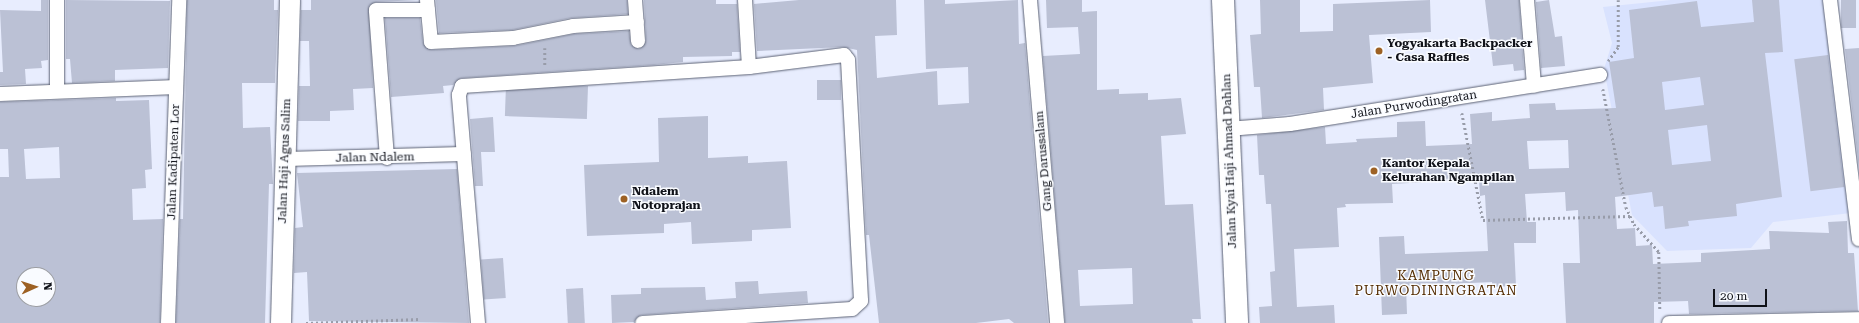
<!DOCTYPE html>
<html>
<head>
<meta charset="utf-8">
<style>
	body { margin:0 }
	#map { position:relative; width:1859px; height:323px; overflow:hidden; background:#e8edfe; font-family:"Roboto Serif",serif }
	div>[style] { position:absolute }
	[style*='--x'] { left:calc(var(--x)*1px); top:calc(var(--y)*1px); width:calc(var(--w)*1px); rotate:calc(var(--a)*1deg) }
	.built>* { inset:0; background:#d9e2fe }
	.building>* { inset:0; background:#bbc1d5; transform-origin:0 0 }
	.path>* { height:2.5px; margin-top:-1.25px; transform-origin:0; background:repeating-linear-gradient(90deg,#989ca9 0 2px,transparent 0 5px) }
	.roads { filter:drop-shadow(0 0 1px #5c6274) drop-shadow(0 0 1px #5c6274) }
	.street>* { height:14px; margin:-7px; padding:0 7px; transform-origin:7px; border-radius:7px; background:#fff }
	.secondary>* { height:20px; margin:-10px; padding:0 10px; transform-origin:10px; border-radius:10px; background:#fff }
	.primary>* { height:22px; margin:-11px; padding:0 11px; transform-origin:11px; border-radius:11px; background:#fff }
	.dots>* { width:11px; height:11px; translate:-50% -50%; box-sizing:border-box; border:2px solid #f9fbff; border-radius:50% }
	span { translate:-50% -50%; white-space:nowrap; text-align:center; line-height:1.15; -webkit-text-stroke:3px #f9fbff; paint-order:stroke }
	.poi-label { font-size:12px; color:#101219; font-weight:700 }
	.left { translate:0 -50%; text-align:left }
	.street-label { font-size:12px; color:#101219 }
	.neighbourhood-label { font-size:13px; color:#532b00; letter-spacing:1px }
	.north { position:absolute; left:16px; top:267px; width:40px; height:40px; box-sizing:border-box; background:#f9fbff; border:1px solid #9c9ea3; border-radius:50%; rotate:87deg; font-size:11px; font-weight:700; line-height:16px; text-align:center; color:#101219 }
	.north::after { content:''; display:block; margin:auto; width:14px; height:18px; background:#9d6124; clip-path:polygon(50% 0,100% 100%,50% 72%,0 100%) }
	.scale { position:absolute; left:1713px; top:289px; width:54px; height:18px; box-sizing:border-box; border:2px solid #101219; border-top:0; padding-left:5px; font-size:12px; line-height:14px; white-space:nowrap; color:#101219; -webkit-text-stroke:3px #f9fbff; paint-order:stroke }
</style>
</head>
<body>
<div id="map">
	<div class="built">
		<div style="clip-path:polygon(1671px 0,1828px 0,1851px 213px,1773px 222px,1751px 248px,1667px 251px,1632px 215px,1604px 69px,1612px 43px,1603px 7px)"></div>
	</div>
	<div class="building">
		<div style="clip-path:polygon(41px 0,48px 0,48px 60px,41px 61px,42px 68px,25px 69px,26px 84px,0 85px,0 72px,3px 72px,0 10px,41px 11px)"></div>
		<div style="clip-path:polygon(66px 0,170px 1px,168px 68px,115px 70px,115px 81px,72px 83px,70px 59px,66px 59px)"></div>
		<div style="clip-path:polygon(187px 0,274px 0,274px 10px,278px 10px,275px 83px,242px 83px,243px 128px,270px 127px,273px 184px,269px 184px,265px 323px,176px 323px,180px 219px,183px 219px)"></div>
		<div style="clip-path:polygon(311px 0,419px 0,376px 2px,369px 6px,373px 88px,353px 89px,354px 110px,330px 111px,330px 121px,298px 121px,299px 86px,310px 86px,309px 41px,300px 41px,301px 10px,311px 10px)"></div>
		<div style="clip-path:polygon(436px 0,627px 0,628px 14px,571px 18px,512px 30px,439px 33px)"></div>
		<div style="clip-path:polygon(644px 0,716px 0,716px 4px,737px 4px,740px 52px,732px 52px,732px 56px,683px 57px,683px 62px,654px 65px,461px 78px,453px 85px,443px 86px,444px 93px,391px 97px,385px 18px,420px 18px,423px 43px,431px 50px,514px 46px,574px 34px,629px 31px,631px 45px,639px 49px,646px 41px)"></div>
		<div style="clip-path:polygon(799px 0,896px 0,897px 35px,875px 36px,877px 78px,937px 71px,938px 105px,969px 103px,968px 67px,926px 69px,924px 0,945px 0,945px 4px,1018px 0,1019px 44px,1025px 43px,1048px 323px,1014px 323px,1009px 319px,976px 323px,879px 323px,869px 235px,866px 235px,857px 50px,843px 47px,757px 51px,754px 4px)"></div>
		<div style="clip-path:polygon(evenodd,1046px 0,1082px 0,1082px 12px,1097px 11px,1097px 90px,1119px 89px,1119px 94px,1148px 93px,1148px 100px,1181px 98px,1186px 134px,1161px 136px,1165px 205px,1193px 204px,1201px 319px,1192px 319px,1193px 323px,1065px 323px,1043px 56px,1080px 54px,1078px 27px,1047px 28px,1046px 0,1132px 268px,1133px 304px,1080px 306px,1078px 270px,1132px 268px)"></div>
		<div style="clip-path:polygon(1260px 0,1300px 0,1300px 32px,1333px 31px,1333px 4px,1430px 0,1431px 32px,1369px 35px,1373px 83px,1323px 88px,1324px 110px,1262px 118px,1260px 87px,1254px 87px,1250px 35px,1261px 34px)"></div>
		<div style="clip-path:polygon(1485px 0,1519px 0,1524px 70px,1514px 71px,1513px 64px,1493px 66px)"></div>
		<div style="clip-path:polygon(1549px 0,1555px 37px,1562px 36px,1565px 66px,1541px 68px,1536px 2px)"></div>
		<div style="clip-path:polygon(evenodd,1752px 0,1779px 0,1783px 52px,1765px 53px,1782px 197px,1736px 204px,1737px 216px,1688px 221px,1689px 226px,1665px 229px,1663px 206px,1654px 207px,1652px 192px,1615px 197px,1617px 229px,1635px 228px,1636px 246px,1652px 245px,1653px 264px,1701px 262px,1701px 253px,1770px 249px,1769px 231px,1829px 233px,1828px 222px,1847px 221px,1848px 253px,1854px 253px,1858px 311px,1689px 314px,1688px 301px,1654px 302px,1654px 323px,1566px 323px,1563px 263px,1580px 263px,1578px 210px,1566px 211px,1565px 192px,1525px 194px,1527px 222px,1536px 222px,1536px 243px,1514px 243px,1516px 286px,1492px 287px,1492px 282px,1406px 286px,1407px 314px,1382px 315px,1379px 237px,1404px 236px,1405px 254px,1488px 251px,1485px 195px,1480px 196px,1479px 179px,1392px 184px,1393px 203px,1345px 204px,1346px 207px,1337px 208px,1339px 247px,1294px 249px,1297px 307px,1334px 305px,1335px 323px,1260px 323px,1259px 307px,1272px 306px,1270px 272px,1275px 271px,1271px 204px,1266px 204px,1264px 175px,1259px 175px,1257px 135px,1325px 127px,1326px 144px,1357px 142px,1356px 139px,1397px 137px,1397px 122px,1425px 121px,1426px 146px,1472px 144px,1470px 114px,1492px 112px,1492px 121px,1530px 118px,1529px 104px,1555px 103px,1556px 110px,1616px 108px,1609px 62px,1634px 58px,1629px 10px,1697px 1px,1701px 27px,1754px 22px,1752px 0,1700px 77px,1704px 105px,1665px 110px,1662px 82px,1700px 77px,1752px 0,1707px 125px,1711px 161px,1672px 165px,1668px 130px,1707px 125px,1752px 0,1568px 140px,1569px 168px,1529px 169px,1527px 141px,1568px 140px)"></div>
		<div style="left:1841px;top:0;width:15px;height:28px"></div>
		<div style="clip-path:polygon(1859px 48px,1859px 168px,1845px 49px)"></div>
		<div style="left:1828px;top:55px;width:133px;height:34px;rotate:83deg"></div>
		<div style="left:817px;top:80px;width:24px;height:20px"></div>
		<div style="left:588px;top:86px;width:33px;height:82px;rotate:92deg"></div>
		<div style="clip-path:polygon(evenodd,116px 98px,116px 101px,149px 100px,152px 169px,145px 170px,146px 188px,132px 189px,133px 220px,163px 219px,160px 323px,0 323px,0 177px,9px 177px,8px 149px,0 149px,0 102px,116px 98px,59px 147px,60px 178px,26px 179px,24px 149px,59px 147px,116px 98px,24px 275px,48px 275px,48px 299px,24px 299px,24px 275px)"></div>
		<div style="clip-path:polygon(708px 116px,708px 158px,748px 156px,748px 163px,787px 161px,791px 228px,752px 230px,752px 241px,692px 244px,691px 222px,664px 224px,664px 233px,587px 236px,584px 165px,659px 162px,658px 118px)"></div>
		<div style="clip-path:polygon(493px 117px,495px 152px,481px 152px,483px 186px,475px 186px,470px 119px)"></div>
		<div style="clip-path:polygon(457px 169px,469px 323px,309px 321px,307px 272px,294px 273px,295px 228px,303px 227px,297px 173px)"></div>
		<div style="left:503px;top:258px;width:40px;height:22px;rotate:86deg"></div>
		<div style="clip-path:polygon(758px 281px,759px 294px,807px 291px,808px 303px,641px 315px,634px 322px,612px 323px,611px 295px,641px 294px,641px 288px,705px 287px,706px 300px,736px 298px,735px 282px)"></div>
		<div style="left:583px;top:288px;width:35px;height:17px;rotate:87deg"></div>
	</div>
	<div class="path">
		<div style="--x:545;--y:48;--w:17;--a:90"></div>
		<div style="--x:1608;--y:61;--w:17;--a:-54"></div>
		<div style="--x:1618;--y:47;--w:47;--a:-90"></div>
		<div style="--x:1603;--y:89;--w:120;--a:79"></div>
		<div style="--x:1626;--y:207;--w:19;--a:65"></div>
		<div style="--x:1634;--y:224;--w:38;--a:48"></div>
		<div style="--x:1659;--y:252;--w:59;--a:89"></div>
		<div style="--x:1462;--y:113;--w:109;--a:78.9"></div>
		<div style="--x:1483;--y:220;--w:147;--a:-1.6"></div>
		<div style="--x:306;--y:323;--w:114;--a:-2"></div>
	</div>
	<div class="roads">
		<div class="street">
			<div style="--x:427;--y:0;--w:42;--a:84.6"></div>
			<div style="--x:431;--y:42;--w:82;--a:-2.8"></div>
			<div style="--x:513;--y:38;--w:61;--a:-11.3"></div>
			<div style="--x:573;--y:26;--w:64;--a:-3.6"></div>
			<div style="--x:635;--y:0;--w:41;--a:85.8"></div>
			<div style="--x:745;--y:0;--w:67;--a:86.6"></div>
			<div style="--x:1030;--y:0;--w:324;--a:85.2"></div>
			<div style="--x:1527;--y:0;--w:86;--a:85.3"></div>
			<div style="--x:1830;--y:0;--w:241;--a:83.1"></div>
			<div style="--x:57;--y:91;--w:91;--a:-90"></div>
			<div style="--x:0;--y:94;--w:176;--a:-2.3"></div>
			<div style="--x:1228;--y:129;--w:62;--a:-4.6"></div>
			<div style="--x:1290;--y:124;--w:314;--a:-9"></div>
			<div style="--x:387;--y:158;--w:148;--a:-94.3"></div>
			<div style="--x:376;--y:10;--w:52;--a:0"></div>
			<div style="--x:285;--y:159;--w:179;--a:-1.6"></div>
			<div style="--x:168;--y:323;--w:323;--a:-88"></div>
			<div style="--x:478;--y:323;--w:229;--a:-94.8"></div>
			<div style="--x:459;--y:95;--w:9;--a:-72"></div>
			<div style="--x:462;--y:86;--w:288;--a:-3.8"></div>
			<div style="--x:749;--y:67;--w:96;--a:-7.2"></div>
			<div style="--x:844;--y:55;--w:6;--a:51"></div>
			<div style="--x:848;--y:60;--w:241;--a:86.9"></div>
			<div style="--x:861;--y:301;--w:12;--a:138"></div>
			<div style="--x:852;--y:309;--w:210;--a:176.2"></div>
			<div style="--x:1669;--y:323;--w:190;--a:-1.2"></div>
		</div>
		<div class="secondary">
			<div style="--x:281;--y:323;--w:323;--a:-88.4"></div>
		</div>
		<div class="primary">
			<div style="--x:1223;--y:0;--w:323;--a:87.5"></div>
		</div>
	</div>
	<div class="dots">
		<div style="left:1379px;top:51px;background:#9d6124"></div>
		<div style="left:1374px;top:171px;background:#9d6124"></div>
		<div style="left:624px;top:199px;background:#9d6124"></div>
	</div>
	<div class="poi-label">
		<span class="left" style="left:1387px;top:51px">Yogyakarta Backpacker<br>- Casa Raffles</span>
		<span class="left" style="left:1382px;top:171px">Kantor Kepala<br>Kelurahan Ngampilan</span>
		<span class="left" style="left:632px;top:199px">Ndalem<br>Notoprajan</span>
	</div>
	<div class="street-label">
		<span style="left:1414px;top:105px;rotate:-9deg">Jalan Purwodingratan</span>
		<span style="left:375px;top:158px;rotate:-1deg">Jalan Ndalem</span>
		<span style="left:285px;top:161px;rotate:-88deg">Jalan Haji Agus Salim</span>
		<span style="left:1044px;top:161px;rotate:-95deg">Gang Darussalam</span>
		<span style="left:1230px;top:161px;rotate:-92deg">Jalan Kyai Haji Ahmad Dahlan</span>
		<span style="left:174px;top:162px;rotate:-88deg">Jalan Kadipaten Lor</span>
	</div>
	<div class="neighbourhood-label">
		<span style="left:1436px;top:284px">KAMPUNG<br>PURWODININGRATAN</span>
	</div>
	<div class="north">N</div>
	<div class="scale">20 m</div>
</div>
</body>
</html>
